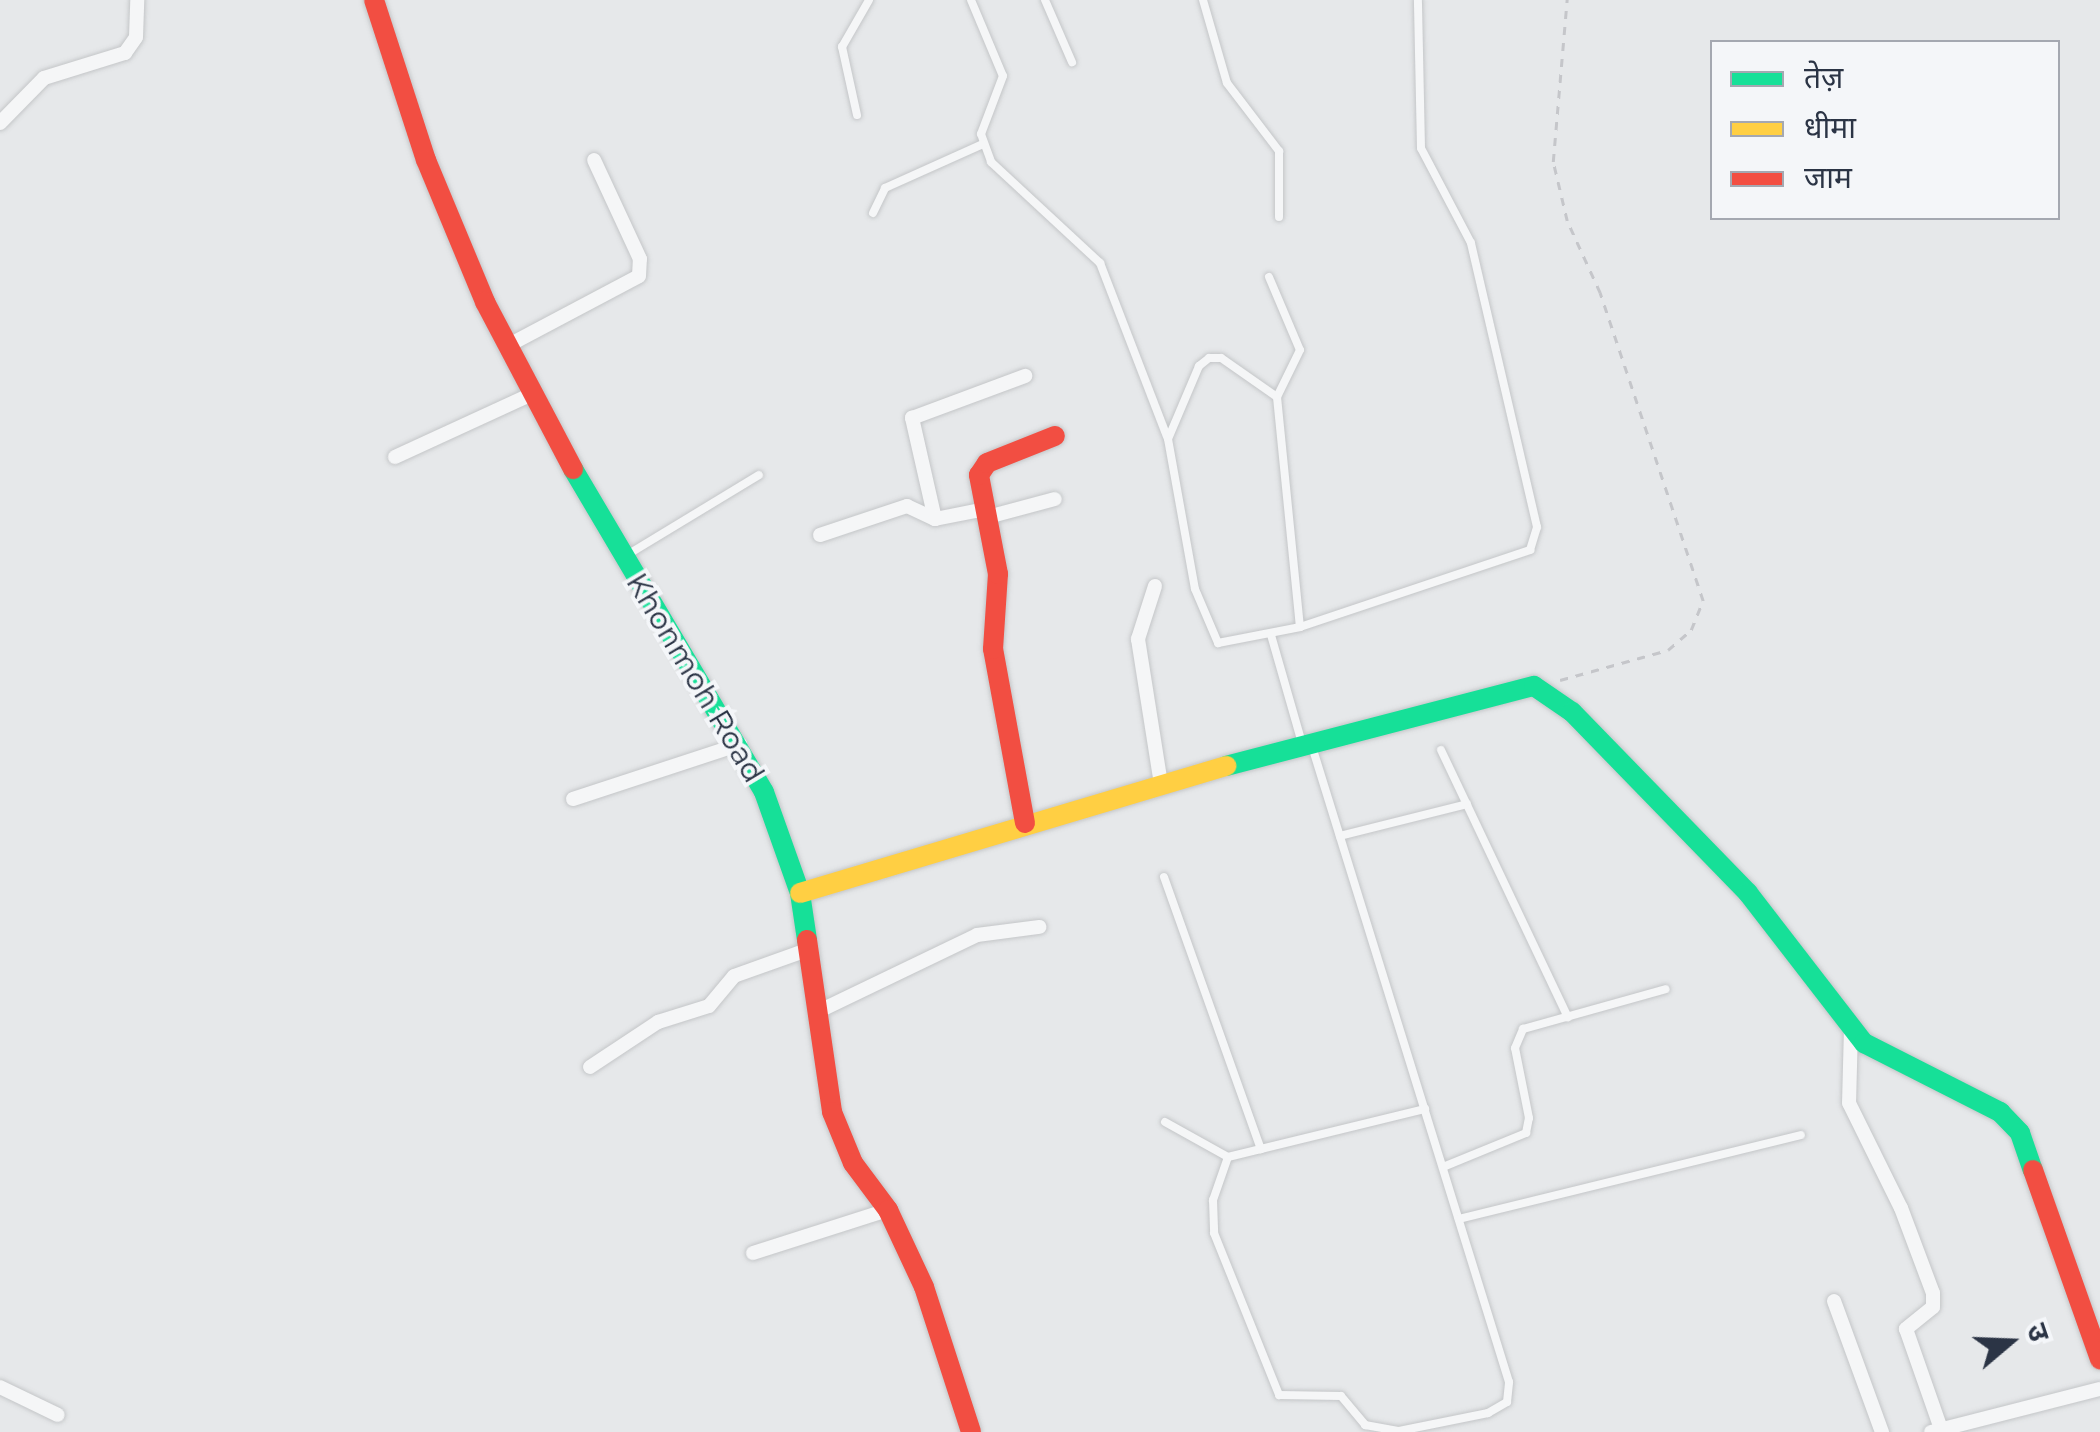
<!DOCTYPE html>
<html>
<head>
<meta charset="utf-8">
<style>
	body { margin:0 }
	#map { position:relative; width:2100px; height:1432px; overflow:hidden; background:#e6e8ea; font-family:Montserrat,"Noto Sans Devanagari",sans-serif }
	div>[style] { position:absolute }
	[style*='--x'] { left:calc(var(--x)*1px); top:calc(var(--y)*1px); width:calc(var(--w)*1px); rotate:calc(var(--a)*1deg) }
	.path>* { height:2.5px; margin-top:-1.25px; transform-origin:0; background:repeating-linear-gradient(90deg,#c5c6ca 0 8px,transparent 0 16px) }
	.roads { filter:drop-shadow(0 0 2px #c4c6c8) drop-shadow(0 0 2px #c4c6c8) }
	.lane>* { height:8px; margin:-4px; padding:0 4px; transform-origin:4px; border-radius:4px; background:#f5f6f7 }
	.street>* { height:14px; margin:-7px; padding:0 7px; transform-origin:7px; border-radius:7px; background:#f5f6f7 }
	.fast>* { height:20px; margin:-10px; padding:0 10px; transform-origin:10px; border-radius:10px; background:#16e098 }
	.slow>* { height:20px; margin:-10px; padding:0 10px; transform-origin:10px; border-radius:10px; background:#ffcf43 }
	.jam>* { height:20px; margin:-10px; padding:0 10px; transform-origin:10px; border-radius:10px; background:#f24e42 }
	span { translate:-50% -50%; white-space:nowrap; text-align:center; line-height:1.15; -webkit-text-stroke:8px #f4f6f9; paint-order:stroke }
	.street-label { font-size:30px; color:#2b3445 }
	.legend { position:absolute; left:1710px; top:40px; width:350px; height:180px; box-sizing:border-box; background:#f4f6f9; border:2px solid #a4a8b1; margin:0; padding:12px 18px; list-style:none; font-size:30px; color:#2b3445 }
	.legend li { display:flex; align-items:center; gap:20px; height:50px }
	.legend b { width:50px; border:2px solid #a4a8b1 }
	.north { position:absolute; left:1960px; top:1292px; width:100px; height:100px; -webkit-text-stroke:8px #f4f6f9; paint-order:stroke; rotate:71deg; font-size:28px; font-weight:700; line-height:40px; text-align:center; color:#2b3445 }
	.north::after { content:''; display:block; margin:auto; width:35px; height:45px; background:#2b3445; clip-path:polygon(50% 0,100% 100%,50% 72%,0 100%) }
</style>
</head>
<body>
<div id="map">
	<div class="path">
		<div style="--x:1560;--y:680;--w:112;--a:-15.5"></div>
		<div style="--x:1668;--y:650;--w:30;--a:-41"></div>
		<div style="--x:1691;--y:630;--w:31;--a:-68"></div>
		<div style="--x:1703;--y:601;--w:325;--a:-108.5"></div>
		<div style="--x:1600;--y:293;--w:79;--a:-114.6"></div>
		<div style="--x:1567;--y:221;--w:61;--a:-103.3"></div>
		<div style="--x:1553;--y:162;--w:163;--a:-85.1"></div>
	</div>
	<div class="roads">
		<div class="lane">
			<div style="--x:971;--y:0;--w:82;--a:67.2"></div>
			<div style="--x:1003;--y:76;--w:62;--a:110.8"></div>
			<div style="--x:981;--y:134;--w:30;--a:70"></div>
			<div style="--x:991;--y:162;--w:149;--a:42.8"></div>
			<div style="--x:1100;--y:263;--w:186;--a:68.9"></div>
			<div style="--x:1045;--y:0;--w:68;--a:66.5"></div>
			<div style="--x:1203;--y:0;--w:86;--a:73.9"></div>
			<div style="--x:1227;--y:83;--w:86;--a:52.6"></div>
			<div style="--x:1279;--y:151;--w:66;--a:90"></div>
			<div style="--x:857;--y:115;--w:70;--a:-102.4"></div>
			<div style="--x:842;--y:47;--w:54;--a:-60.1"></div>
			<div style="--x:873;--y:213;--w:28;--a:-64"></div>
			<div style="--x:885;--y:188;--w:107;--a:-24.2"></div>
			<div style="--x:1269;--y:277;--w:79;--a:67"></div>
			<div style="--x:1300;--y:350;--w:52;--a:116.1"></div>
			<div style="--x:1277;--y:397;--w:68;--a:-145.1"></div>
			<div style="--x:1221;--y:358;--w:12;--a:180"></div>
			<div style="--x:1209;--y:358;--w:13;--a:141"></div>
			<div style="--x:1199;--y:366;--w:79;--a:113"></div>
			<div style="--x:1168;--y:439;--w:152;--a:79.8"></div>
			<div style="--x:1195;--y:589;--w:59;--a:66.9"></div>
			<div style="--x:1218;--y:643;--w:84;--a:-11"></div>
			<div style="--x:1300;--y:627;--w:243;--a:-18.5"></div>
			<div style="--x:1530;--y:550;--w:24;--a:-73"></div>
			<div style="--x:1537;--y:527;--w:292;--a:-103.1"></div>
			<div style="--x:1471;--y:243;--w:107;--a:-117.8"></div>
			<div style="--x:1421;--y:148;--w:148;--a:-91.2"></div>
			<div style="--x:1277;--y:397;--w:231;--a:84.3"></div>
			<div style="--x:622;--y:558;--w:160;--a:-31.2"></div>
			<div style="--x:1271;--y:635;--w:112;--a:74"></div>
			<div style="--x:1441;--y:750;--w:296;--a:64.6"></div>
			<div style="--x:1340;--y:836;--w:131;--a:-14.1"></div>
			<div style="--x:1164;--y:877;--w:289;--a:70.4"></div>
			<div style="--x:1165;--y:1122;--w:72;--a:29.1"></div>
			<div style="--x:1228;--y:1157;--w:203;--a:-13.7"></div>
			<div style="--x:1228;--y:1157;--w:46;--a:109.2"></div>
			<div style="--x:1213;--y:1200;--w:33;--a:88"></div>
			<div style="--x:1214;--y:1233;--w:175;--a:68.1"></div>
			<div style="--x:1279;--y:1395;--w:62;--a:0.9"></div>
			<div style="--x:1341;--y:1396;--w:38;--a:50"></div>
			<div style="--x:1365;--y:1425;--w:35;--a:10"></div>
			<div style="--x:1399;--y:1431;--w:91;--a:-11.4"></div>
			<div style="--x:1488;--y:1413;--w:22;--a:-30"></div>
			<div style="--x:1507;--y:1402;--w:20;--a:-84"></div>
			<div style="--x:1509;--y:1382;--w:669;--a:-107.22"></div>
			<div style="--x:1443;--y:1167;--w:90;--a:-22.3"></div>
			<div style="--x:1526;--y:1133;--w:15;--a:-79"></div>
			<div style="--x:1529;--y:1118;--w:71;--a:-101.3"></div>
			<div style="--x:1515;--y:1048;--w:21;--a:-67"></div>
			<div style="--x:1523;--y:1029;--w:148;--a:-15.6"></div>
			<div style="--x:1459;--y:1219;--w:352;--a:-13.8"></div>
		</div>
		<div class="street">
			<div style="--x:0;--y:123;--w:63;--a:-45.6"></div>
			<div style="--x:44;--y:78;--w:85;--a:-17.2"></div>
			<div style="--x:125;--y:53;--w:19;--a:-55"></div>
			<div style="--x:136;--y:37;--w:37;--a:-88"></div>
			<div style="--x:507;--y:346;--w:149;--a:-27.9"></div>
			<div style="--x:639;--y:276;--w:17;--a:-87"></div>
			<div style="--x:640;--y:259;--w:109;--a:-114.9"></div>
			<div style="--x:395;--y:457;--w:153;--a:-24.7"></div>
			<div style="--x:988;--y:517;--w:69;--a:-15"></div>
			<div style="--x:935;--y:519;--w:104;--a:-102.8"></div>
			<div style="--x:912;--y:418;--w:121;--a:-20.4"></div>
			<div style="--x:820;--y:535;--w:92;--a:-18.4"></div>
			<div style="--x:907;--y:506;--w:31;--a:25"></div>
			<div style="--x:935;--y:519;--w:52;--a:-11.1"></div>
			<div style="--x:1155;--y:586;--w:56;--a:107.8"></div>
			<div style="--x:1138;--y:639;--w:148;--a:81"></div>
			<div style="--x:573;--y:799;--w:176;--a:-18.2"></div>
			<div style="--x:815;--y:1013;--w:180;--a:-25.7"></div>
			<div style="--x:977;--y:935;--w:63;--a:-7.4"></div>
			<div style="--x:1851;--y:1028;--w:75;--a:91.5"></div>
			<div style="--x:1849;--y:1103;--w:117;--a:63.7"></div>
			<div style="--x:1901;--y:1208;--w:91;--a:69.4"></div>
			<div style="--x:1933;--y:1293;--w:14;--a:90"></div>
			<div style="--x:1933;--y:1307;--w:35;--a:141"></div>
			<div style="--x:1906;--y:1329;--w:106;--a:70.7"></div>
			<div style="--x:590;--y:1067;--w:82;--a:-33.5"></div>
			<div style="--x:658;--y:1022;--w:53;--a:-17.4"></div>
			<div style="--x:709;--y:1006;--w:39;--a:-50"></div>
			<div style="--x:734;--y:976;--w:77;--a:-19.6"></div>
			<div style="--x:753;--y:1253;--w:142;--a:-17.7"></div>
			<div style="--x:1834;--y:1301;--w:140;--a:69.9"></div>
			<div style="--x:0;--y:1387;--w:64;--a:25.8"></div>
			<div style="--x:1931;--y:1432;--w:174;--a:-14.3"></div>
		</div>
		<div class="fast">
			<div style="--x:573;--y:469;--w:375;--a:59.4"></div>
			<div style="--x:764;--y:792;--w:107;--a:70.4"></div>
			<div style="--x:800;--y:893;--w:48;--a:81.5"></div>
			<div style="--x:1226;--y:766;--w:318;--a:-14.6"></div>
			<div style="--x:1534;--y:686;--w:46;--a:34.4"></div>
			<div style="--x:1572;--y:712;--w:252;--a:45.8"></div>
			<div style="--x:1748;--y:893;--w:190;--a:52.3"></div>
			<div style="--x:1864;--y:1043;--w:153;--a:26.9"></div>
			<div style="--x:2000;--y:1112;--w:29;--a:46"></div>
			<div style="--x:2020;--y:1133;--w:39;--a:71"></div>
		</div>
		<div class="slow">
			<div style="--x:800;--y:893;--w:445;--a:-16.6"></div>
		</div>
		<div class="jam">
			<div style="--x:374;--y:0;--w:168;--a:72"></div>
			<div style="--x:426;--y:160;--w:154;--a:67.4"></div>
			<div style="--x:485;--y:302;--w:189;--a:62.2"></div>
			<div style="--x:1025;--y:823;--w:177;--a:-100.4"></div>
			<div style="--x:993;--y:649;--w:75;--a:-86.2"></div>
			<div style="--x:998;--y:574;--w:101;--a:-100.9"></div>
			<div style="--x:979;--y:475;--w:14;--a:-56"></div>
			<div style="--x:987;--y:463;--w:73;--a:-21.7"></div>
			<div style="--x:807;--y:940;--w:174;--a:81.7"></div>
			<div style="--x:832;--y:1112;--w:55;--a:67.6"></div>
			<div style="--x:853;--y:1163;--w:59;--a:53.3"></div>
			<div style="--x:888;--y:1210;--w:85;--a:64.9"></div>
			<div style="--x:924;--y:1287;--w:152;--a:72"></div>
			<div style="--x:2033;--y:1170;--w:201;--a:70.5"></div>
		</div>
	</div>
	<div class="street-label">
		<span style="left:695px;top:678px;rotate:59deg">Khonmoh Road</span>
	</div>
	<ul class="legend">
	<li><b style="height:12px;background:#16e098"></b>तेज़</li>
	<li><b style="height:12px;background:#ffcf43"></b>धीमा</li>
	<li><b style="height:12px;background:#f24e42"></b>जाम</li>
	</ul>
	<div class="north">उ</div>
</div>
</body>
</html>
